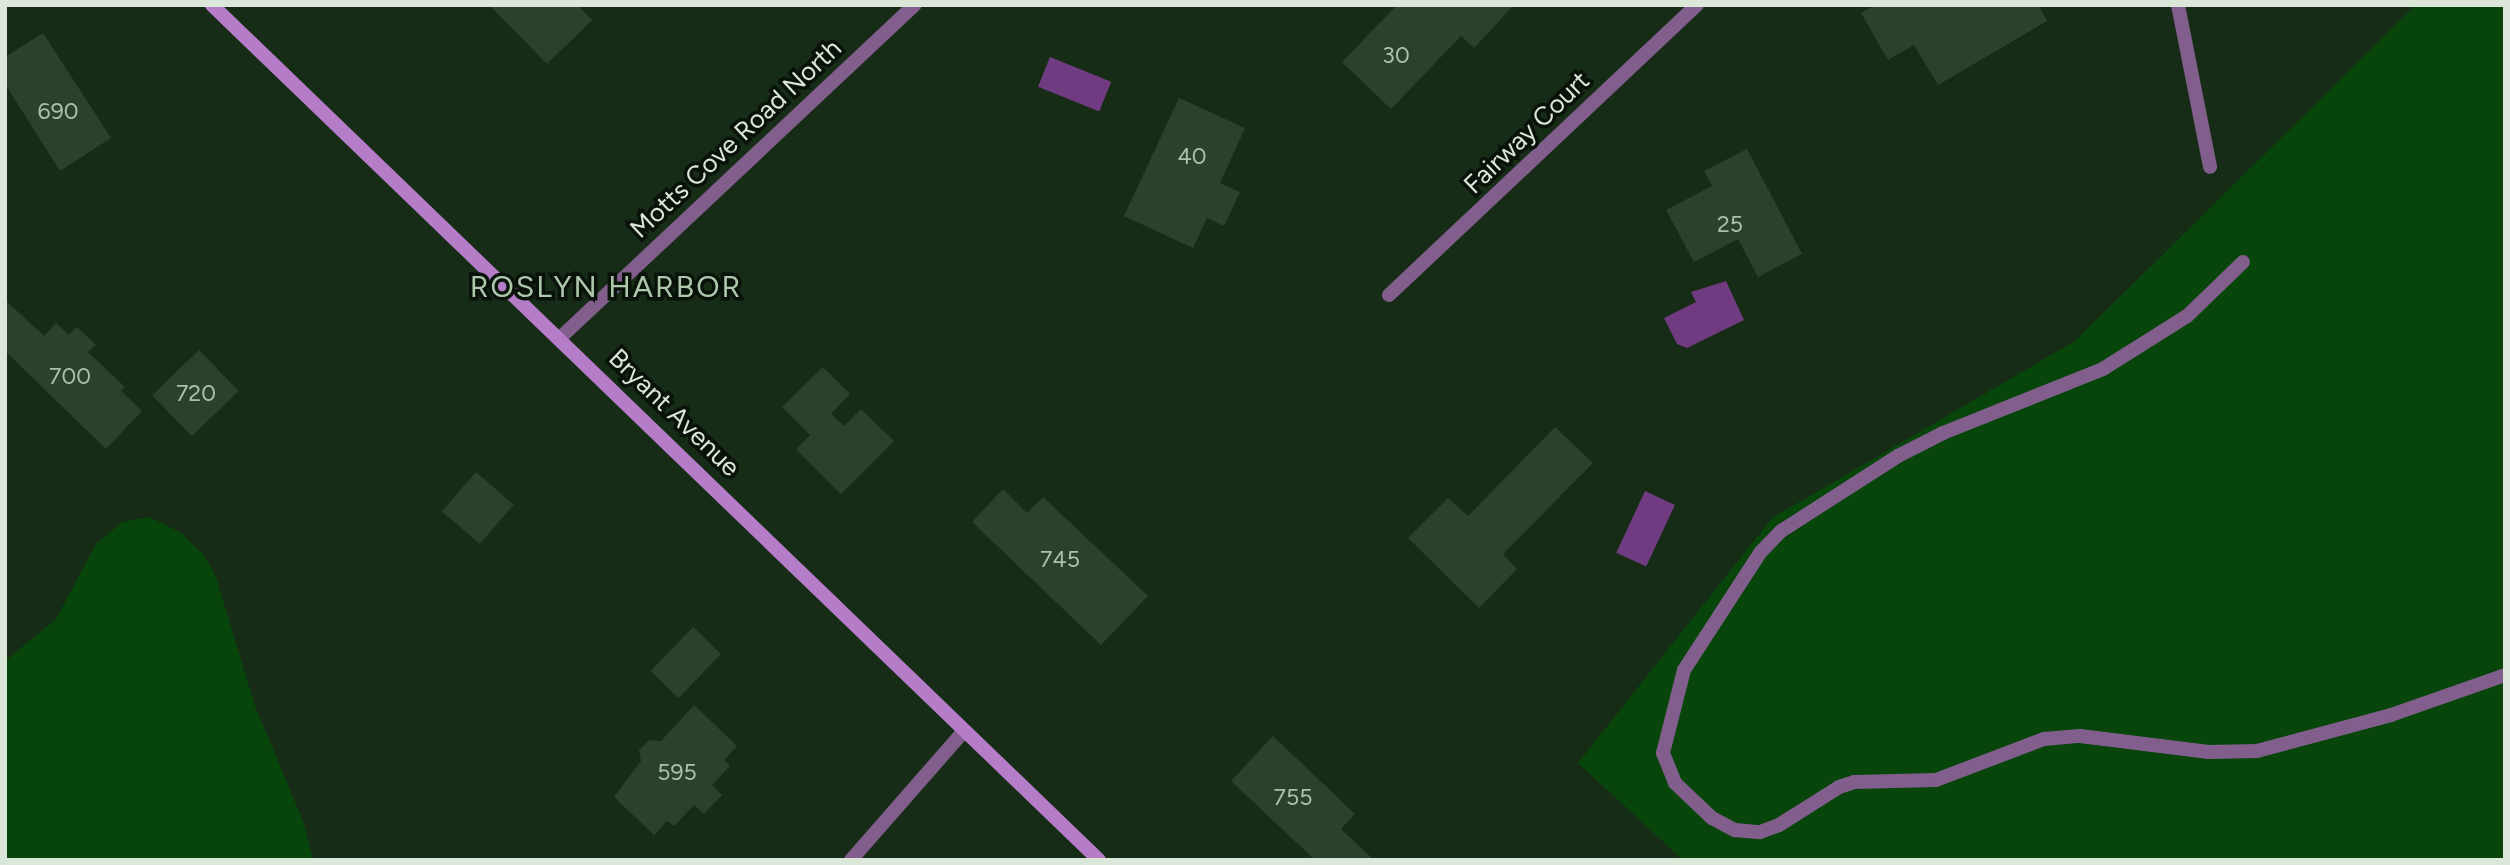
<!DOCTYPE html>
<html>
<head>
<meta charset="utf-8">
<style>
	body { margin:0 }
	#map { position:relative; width:2510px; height:865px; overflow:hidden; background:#172c17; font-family:Figtree,sans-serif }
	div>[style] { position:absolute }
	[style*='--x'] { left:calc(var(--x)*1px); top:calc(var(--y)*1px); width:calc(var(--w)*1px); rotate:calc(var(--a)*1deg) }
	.green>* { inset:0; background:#07450b }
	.water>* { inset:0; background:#703b80; transform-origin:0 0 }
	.building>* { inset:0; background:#2c412b; transform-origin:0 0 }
	.service>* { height:14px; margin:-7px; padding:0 7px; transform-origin:7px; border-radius:7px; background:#815e8c }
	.minor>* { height:14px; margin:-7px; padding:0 7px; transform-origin:7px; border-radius:7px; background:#815e8c }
	.secondary>* { height:14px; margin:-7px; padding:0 7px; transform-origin:7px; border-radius:7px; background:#b57cc7 }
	span { translate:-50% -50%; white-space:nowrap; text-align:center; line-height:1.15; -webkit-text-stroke:7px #091209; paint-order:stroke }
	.number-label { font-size:23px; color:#aebeae }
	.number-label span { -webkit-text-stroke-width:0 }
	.street-label { font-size:26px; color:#dae7d9 }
	.quarter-label { font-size:30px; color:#aec8ac; letter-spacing:2px }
	.frame { position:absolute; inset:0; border:7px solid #dae7d9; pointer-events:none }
</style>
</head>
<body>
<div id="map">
	<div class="green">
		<div style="clip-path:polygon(2416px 5px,2505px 5px,2505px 860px,1683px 860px,1578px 763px,1772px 518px,2075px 341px)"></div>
		<div style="clip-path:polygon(149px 517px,180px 532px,203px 554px,216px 577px,255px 706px,303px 821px,313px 860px,5px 860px,5px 661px,56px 619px,96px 544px,122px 522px)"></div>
	</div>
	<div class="water">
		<div style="left:1050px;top:57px;width:66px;height:32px;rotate:22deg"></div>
		<div style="clip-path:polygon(1726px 281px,1744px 320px,1687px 348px,1677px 344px,1664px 318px,1696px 302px,1691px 292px)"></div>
		<div style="left:1645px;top:491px;width:33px;height:68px;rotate:25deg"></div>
	</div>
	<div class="building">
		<div style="clip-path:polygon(489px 5px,578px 5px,592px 20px,547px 64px)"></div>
		<div style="clip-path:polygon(1397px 5px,1514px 5px,1474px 48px,1461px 36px,1391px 109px,1342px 62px)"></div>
		<div style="clip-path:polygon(1875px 5px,2038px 5px,2047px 21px,1938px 85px,1914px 45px,1888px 60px,1861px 13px)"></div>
		<div style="clip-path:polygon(43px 33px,111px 138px,60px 171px,5px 84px,5px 57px)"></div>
		<div style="clip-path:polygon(1179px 98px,1245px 128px,1220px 183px,1240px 192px,1224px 226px,1207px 218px,1193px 248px,1124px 216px)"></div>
		<div style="clip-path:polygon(1747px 149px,1802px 254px,1758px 277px,1738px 239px,1694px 262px,1666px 210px,1712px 186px,1704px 171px)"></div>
		<div style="clip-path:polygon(5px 300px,44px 336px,56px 323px,69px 335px,77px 327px,96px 345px,88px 352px,125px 387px,121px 391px,142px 411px,106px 449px,5px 351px)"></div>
		<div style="left:199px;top:350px;width:57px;height:65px;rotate:46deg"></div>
		<div style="clip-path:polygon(823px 367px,850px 394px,831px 414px,844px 426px,861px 409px,894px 441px,841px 494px,796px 449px,810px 435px,782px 407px)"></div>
		<div style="clip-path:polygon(1555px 427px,1593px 463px,1503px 554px,1517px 569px,1479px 608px,1408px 538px,1448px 498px,1468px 516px)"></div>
		<div style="left:476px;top:472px;width:50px;height:52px;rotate:41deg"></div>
		<div style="clip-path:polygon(1003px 489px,1027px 513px,1043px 497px,1148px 596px,1101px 645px,972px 522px)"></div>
		<div style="left:693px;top:627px;width:39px;height:61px;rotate:44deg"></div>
		<div style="clip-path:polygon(694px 705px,737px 746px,724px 760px,730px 766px,712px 785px,722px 795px,704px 814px,694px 805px,674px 826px,667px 821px,654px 835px,614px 797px,641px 761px,639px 750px,649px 740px,661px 741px)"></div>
		<div style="clip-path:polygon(1273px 736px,1355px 814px,1341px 829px,1374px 860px,1315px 860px,1231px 781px)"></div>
	</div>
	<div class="service">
		<div style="--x:2243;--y:262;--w:78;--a:136"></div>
		<div style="--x:2187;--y:316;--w:99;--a:147.8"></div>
		<div style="--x:2103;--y:369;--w:172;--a:158.2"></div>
		<div style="--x:1943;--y:433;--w:51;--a:152.9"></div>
		<div style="--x:1898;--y:456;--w:139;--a:147.3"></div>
		<div style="--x:1781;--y:531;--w:30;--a:134"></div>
		<div style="--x:1760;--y:553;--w:140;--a:123"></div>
		<div style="--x:1684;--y:670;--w:86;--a:104.2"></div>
		<div style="--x:1663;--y:753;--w:32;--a:68"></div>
		<div style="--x:1675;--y:783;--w:51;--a:43.4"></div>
		<div style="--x:1712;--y:818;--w:26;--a:28"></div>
		<div style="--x:1735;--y:830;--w:25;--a:5"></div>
		<div style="--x:1760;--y:832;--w:20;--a:-20"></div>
		<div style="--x:1779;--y:825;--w:71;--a:-32.3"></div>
		<div style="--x:1839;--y:787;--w:16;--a:-18"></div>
		<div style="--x:1854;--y:782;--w:82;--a:-1.4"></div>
		<div style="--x:1936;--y:780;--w:116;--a:-20.8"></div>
		<div style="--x:2044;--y:739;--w:36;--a:-5"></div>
		<div style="--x:2080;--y:736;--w:130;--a:7.1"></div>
		<div style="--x:2209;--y:752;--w:48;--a:-1.2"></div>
		<div style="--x:2257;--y:751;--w:139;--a:-15"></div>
		<div style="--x:2391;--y:715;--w:121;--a:-19.3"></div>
	</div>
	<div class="minor">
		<div style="--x:2178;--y:5;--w:165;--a:78.8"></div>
		<div style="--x:1389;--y:295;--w:423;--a:-43.3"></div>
		<div style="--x:561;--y:337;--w:485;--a:-43.2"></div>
		<div style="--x:851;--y:860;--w:171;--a:-48.8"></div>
	</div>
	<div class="secondary">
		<div style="--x:212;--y:5;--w:1232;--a:43.95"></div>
	</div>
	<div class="number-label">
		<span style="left:1396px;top:55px">30</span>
		<span style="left:58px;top:111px">690</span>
		<span style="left:1192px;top:156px">40</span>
		<span style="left:1730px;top:224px">25</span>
		<span style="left:70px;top:376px">700</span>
		<span style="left:196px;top:393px">720</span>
		<span style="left:1060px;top:559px">745</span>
		<span style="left:677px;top:772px">595</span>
		<span style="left:1293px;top:797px">755</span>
	</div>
	<div class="street-label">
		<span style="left:1527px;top:133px;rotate:-44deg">Fairway Court</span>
		<span style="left:736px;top:139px;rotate:-43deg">Motts Cove Road North</span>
		<span style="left:674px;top:413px;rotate:44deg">Bryant Avenue</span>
	</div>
	<div class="quarter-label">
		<span style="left:606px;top:287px">ROSLYN HARBOR</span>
	</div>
	<div class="frame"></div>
</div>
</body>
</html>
